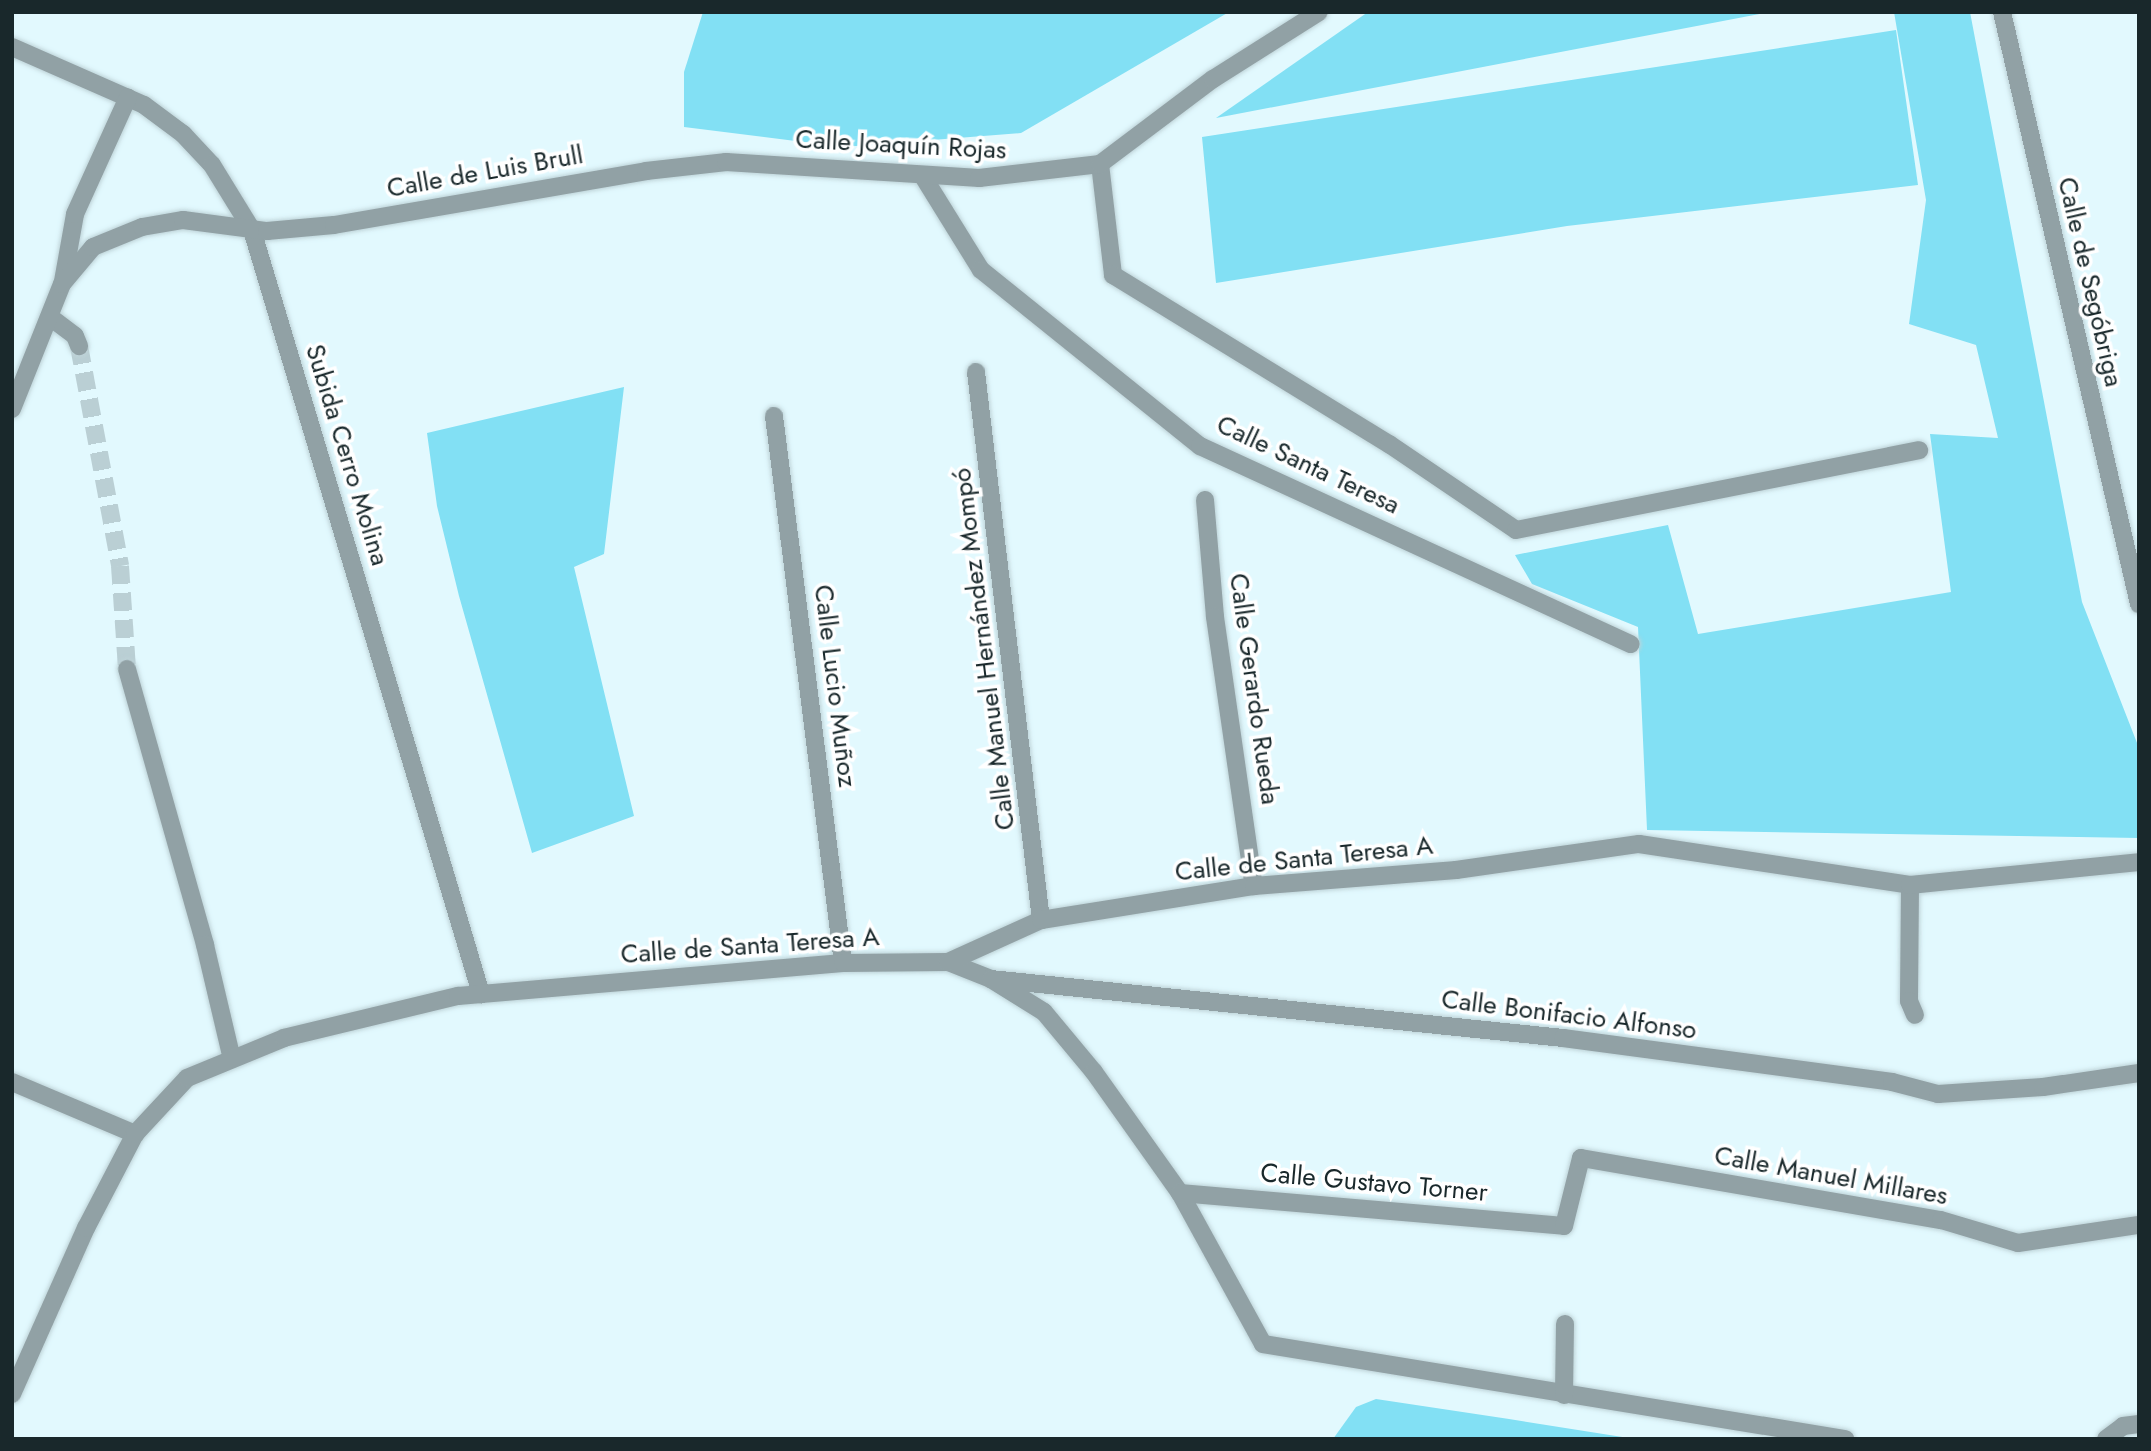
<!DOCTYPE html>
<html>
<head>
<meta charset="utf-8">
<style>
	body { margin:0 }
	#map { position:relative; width:2151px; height:1451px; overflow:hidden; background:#e2f9fe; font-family:Jost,sans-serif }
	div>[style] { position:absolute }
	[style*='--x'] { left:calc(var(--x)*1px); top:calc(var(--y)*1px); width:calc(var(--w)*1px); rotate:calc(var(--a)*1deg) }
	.green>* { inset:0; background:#82e0f4 }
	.street-tunnel>* { height:18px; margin-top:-9px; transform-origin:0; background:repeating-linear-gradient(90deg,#bacfd4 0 18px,transparent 0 27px) }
	.roads { filter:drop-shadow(0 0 2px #bed3d8) drop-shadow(0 0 2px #bed3d8) }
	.street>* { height:18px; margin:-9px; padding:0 9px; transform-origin:9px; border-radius:9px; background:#91a1a5 }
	span { translate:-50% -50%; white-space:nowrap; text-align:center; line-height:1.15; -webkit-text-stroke:7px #fff; paint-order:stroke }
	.street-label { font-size:26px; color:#19282b }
	.frame { position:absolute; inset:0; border:14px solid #19282b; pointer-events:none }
</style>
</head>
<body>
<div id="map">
	<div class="green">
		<div style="clip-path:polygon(703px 12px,1229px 12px,1021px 133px,843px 147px,684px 127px,684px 72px)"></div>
		<div style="clip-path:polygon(1368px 12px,1770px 12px,1216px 118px)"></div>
		<div style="clip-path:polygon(1894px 12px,1970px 12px,2082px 602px,2139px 748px,2139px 838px,1647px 830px,1638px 627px,1532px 584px,1515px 555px,1668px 525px,1698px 634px,1951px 592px,1930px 434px,1998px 438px,1976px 345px,1909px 324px,1926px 200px)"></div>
		<div style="clip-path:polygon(1896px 30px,1918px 185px,1567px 226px,1216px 283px,1202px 137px)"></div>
		<div style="clip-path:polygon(624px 387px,604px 554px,574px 567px,634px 816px,532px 853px,459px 596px,437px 506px,427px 433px)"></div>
		<div style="clip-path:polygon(1376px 1399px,1509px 1419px,1635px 1439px,1333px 1439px,1356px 1407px)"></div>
	</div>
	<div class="street-tunnel">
		<div style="--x:79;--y:346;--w:224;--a:79.4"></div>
		<div style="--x:120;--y:566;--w:103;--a:86.1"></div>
	</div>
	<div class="roads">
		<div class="street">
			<div style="--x:2002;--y:12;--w:608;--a:76.97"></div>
			<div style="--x:12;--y:47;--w:144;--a:23.7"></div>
			<div style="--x:144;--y:105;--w:49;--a:36.6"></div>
			<div style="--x:183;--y:134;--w:42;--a:46.9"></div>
			<div style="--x:212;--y:165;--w:76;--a:58.4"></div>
			<div style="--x:252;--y:230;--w:798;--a:73.31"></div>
			<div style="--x:1100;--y:164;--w:112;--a:83.3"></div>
			<div style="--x:1113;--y:275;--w:324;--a:31.5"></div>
			<div style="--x:1389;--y:444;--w:153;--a:34.1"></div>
			<div style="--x:1516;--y:530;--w:411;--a:-11.2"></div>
			<div style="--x:924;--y:178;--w:108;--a:58.2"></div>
			<div style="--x:981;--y:270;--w:281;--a:38.8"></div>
			<div style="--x:1200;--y:446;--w:474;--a:24.7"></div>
			<div style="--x:63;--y:281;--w:68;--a:-79.8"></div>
			<div style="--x:75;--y:214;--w:128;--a:-65.6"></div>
			<div style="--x:50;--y:317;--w:31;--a:37"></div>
			<div style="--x:75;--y:336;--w:11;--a:68"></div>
			<div style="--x:976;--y:372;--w:552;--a:83.24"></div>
			<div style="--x:12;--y:409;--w:135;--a:-68.2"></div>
			<div style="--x:62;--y:284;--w:48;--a:-50"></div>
			<div style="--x:93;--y:247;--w:53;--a:-22.2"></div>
			<div style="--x:142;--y:227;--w:42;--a:-9.7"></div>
			<div style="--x:183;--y:220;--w:85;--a:7.5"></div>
			<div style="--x:267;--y:231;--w:67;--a:-5.1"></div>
			<div style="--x:334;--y:225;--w:317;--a:-9.8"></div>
			<div style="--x:646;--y:171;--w:81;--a:-6.4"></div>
			<div style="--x:726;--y:162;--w:254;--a:3.6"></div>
			<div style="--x:979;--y:178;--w:122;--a:-6.6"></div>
			<div style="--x:1100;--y:164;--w:141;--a:-37"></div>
			<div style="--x:1213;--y:79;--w:125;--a:-32.3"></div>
			<div style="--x:774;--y:416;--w:551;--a:82.81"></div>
			<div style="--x:1205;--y:500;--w:117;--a:85.1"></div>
			<div style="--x:1215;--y:617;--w:272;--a:81.8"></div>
			<div style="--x:127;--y:669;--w:287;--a:74.2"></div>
			<div style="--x:205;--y:945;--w:117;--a:76.7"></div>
			<div style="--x:1910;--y:885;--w:116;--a:90.5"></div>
			<div style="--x:1909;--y:1001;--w:15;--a:67"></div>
			<div style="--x:948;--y:962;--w:46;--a:21.6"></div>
			<div style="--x:991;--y:979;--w:62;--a:31.9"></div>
			<div style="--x:1044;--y:1012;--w:78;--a:50.2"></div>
			<div style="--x:1094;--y:1072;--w:148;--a:54.6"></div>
			<div style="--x:1180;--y:1193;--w:172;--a:61.2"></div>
			<div style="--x:1263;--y:1344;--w:590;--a:9.27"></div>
			<div style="--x:991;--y:979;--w:575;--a:5.89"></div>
			<div style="--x:1563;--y:1038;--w:332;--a:7.6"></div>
			<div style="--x:1892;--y:1082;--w:48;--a:14.6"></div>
			<div style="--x:1938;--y:1094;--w:105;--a:-3.8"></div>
			<div style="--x:2043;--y:1087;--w:97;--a:-8.3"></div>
			<div style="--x:12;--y:1082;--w:134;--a:22.9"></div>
			<div style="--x:1180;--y:1193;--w:385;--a:4.9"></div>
			<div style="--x:1564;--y:1226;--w:70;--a:-76"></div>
			<div style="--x:1581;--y:1158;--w:365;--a:9.8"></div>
			<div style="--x:1941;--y:1220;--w:80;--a:16.6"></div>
			<div style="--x:2018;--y:1243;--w:122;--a:-8.5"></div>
			<div style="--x:12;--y:1394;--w:182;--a:-66"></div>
			<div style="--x:86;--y:1228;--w:106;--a:-62.5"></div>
			<div style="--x:135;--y:1134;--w:76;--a:-47.1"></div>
			<div style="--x:187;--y:1078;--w:105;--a:-22.4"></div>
			<div style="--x:284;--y:1038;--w:179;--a:-13.6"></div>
			<div style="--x:458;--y:996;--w:386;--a:-4.9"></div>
			<div style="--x:843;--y:963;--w:105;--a:-0.5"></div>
			<div style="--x:948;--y:962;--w:102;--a:-24.3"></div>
			<div style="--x:1041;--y:920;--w:216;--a:-9.1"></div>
			<div style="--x:1254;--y:886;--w:203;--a:-4.5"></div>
			<div style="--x:1456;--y:870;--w:185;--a:-8.1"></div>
			<div style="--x:1639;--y:844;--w:274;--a:8.6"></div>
			<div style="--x:1910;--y:885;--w:230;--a:-5.7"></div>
			<div style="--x:1564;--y:1395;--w:71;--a:-89.2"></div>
			<div style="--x:2106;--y:1439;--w:21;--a:-37"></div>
			<div style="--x:2123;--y:1426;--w:16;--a:-7"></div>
		</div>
	</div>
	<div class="street-label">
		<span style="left:901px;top:145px;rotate:3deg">Calle Joaquín Rojas</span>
		<span style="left:485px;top:172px;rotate:-10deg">Calle de Luis Brull</span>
		<span style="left:2090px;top:282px;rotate:77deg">Calle de Segóbriga</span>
		<span style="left:347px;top:455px;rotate:73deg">Subida Cerro Molina</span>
		<span style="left:1308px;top:465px;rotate:25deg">Calle Santa Teresa</span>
		<span style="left:984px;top:649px;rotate:-97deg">Calle Manuel Hernández Mompó</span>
		<span style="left:835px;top:686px;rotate:83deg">Calle Lucio Muñoz</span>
		<span style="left:1254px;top:689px;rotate:82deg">Calle Gerardo Rueda</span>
		<span style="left:1304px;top:859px;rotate:-6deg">Calle de Santa Teresa A</span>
		<span style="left:750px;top:946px;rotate:-4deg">Calle de Santa Teresa A</span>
		<span style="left:1569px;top:1015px;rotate:7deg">Calle Bonifacio Alfonso</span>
		<span style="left:1831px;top:1176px;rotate:10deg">Calle Manuel Millares</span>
		<span style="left:1374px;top:1183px;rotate:5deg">Calle Gustavo Torner</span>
	</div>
	<div class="frame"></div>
</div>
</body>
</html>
